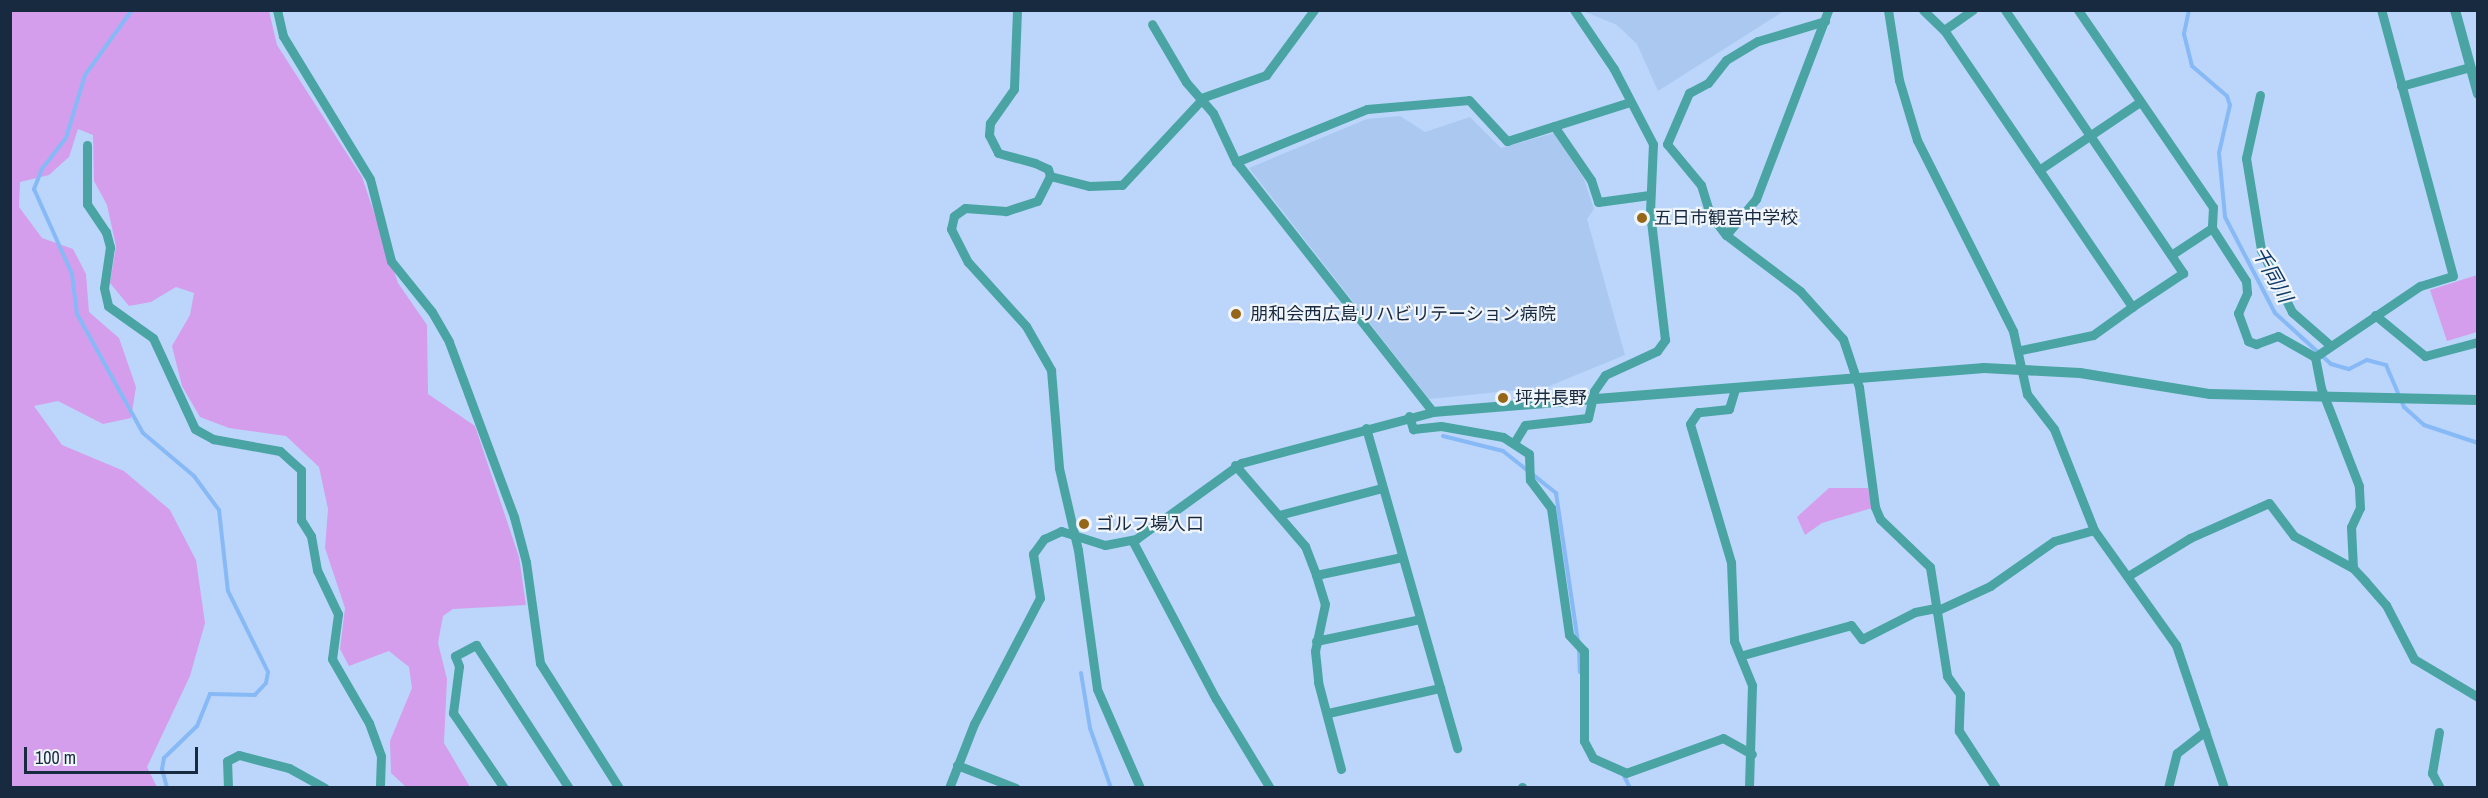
<!DOCTYPE html>
<html>
<head>
<meta charset="utf-8">
<style>
	body { margin:0 }
	#map { position:relative; width:2488px; height:798px; overflow:hidden; background:#bbd6fa; font-family:"Archivo Narrow","Noto Sans JP",sans-serif }
	div>[style] { position:absolute }
	[style*='--x'] { left:calc(var(--x)*1px); top:calc(var(--y)*1px); width:calc(var(--w)*1px); rotate:calc(var(--a)*1deg) }
	.built>* { inset:0; background:#abc8f0 }
	.green>* { inset:0; background:#d49eec }
	.stream>* { height:4px; margin:-2px; padding:0 2px; transform-origin:2px; border-radius:2px; background:#88b9f7 }
	.minor>* { height:9px; margin:-4.5px; padding:0 4.5px; transform-origin:4.5px; border-radius:4.5px; background:#4aa4a4 }
	.tertiary>* { height:10px; margin:-5px; padding:0 5px; transform-origin:5px; border-radius:5px; background:#4aa4a4 }
	.dots>* { width:16px; height:16px; translate:-50% -50%; box-sizing:border-box; border:3px solid #f0f5fb; border-radius:50% }
	span { translate:-50% -50%; white-space:nowrap; text-align:center; line-height:1.15; -webkit-text-stroke:4.5px #f0f5fb; paint-order:stroke }
	.poi-label { font-size:18px; color:#182a40 }
	.left { translate:0 -50%; text-align:left }
	.water-label { font-size:20px; color:#0e3869; font-style:italic }
	.frame { position:absolute; inset:0; border:12px solid #182a40; pointer-events:none }
	.scale { position:absolute; left:24px; top:747px; width:174px; height:27px; box-sizing:border-box; border:3px solid #182a40; border-top:0; padding-left:8px; font-size:18px; line-height:21px; white-space:nowrap; color:#182a40; -webkit-text-stroke:4px #f0f5fb; paint-order:stroke }
</style>
</head>
<body>
<div id="map">
	<div class="built">
		<div style="clip-path:polygon(1583px 11px,1784px 10px,1784px 11px,1658px 91px,1637px 44px,1617px 25px)"></div>
		<div style="clip-path:polygon(1400px 116px,1425px 132px,1470px 117px,1501px 148px,1554px 133px,1584px 179px,1594px 209px,1587px 219px,1625px 355px,1547px 387px,1429px 399px,1249px 168px,1367px 119px)"></div>
	</div>
	<div class="green">
		<div style="clip-path:polygon(10px 11px,269px 11px,277px 45px,362px 177px,398px 283px,427px 325px,428px 394px,475px 426px,519px 557px,526px 605px,453px 609px,443px 616px,438px 643px,447px 679px,444px 743px,470px 787px,406px 787px,391px 773px,390px 741px,412px 688px,409px 667px,389px 651px,349px 666px,340px 649px,345px 608px,325px 548px,328px 509px,319px 467px,286px 436px,229px 428px,200px 417px,182px 386px,172px 346px,190px 315px,194px 293px,176px 287px,151px 302px,129px 306px,110px 283px,116px 246px,107px 205px,94px 181px,93px 135px,78px 129px,69px 157px,49px 175px,20px 182px,19px 207px,42px 238px,73px 249px,86px 274px,89px 312px,119px 338px,136px 387px,131px 418px,103px 424px,58px 401px,34px 406px,62px 445px,124px 471px,170px 510px,196px 560px,205px 623px,190px 676px,147px 767px,157px 787px,11px 787px)"></div>
		<div style="clip-path:polygon(2477px 275px,2477px 332px,2447px 341px,2430px 290px)"></div>
		<div style="clip-path:polygon(1829px 488px,1868px 488px,1872px 508px,1822px 523px,1805px 535px,1797px 517px)"></div>
	</div>
	<div class="stream">
		<div style="--x:132;--y:10;--w:80;--a:125.9"></div>
		<div style="--x:85;--y:75;--w:66;--a:106.8"></div>
		<div style="--x:66;--y:138;--w:39;--a:128"></div>
		<div style="--x:42;--y:169;--w:22;--a:112"></div>
		<div style="--x:34;--y:189;--w:93;--a:65.9"></div>
		<div style="--x:72;--y:274;--w:40;--a:82.9"></div>
		<div style="--x:77;--y:314;--w:136;--a:61"></div>
		<div style="--x:143;--y:433;--w:67;--a:40.1"></div>
		<div style="--x:194;--y:476;--w:42;--a:53.7"></div>
		<div style="--x:219;--y:510;--w:81;--a:83.7"></div>
		<div style="--x:228;--y:591;--w:90;--a:63.7"></div>
		<div style="--x:268;--y:672;--w:11;--a:100"></div>
		<div style="--x:266;--y:683;--w:16;--a:133"></div>
		<div style="--x:255;--y:695;--w:45;--a:-178.7"></div>
		<div style="--x:210;--y:694;--w:35;--a:112"></div>
		<div style="--x:197;--y:726;--w:46;--a:135.9"></div>
		<div style="--x:164;--y:758;--w:11;--a:100"></div>
		<div style="--x:162;--y:769;--w:20;--a:75"></div>
		<div style="--x:2189;--y:10;--w:25;--a:102"></div>
		<div style="--x:2184;--y:34;--w:33;--a:76"></div>
		<div style="--x:2192;--y:66;--w:46;--a:40.6"></div>
		<div style="--x:2227;--y:96;--w:9;--a:72"></div>
		<div style="--x:2230;--y:105;--w:49;--a:102.9"></div>
		<div style="--x:2219;--y:153;--w:64;--a:84.6"></div>
		<div style="--x:2225;--y:217;--w:108;--a:62.5"></div>
		<div style="--x:2275;--y:313;--w:76;--a:42.3"></div>
		<div style="--x:2331;--y:364;--w:19;--a:16"></div>
		<div style="--x:2349;--y:369;--w:20;--a:-27"></div>
		<div style="--x:2367;--y:360;--w:20;--a:15"></div>
		<div style="--x:2386;--y:365;--w:46;--a:66.8"></div>
		<div style="--x:2404;--y:407;--w:27;--a:42"></div>
		<div style="--x:2424;--y:425;--w:57;--a:18.4"></div>
		<div style="--x:1443;--y:436;--w:62;--a:14"></div>
		<div style="--x:1503;--y:451;--w:68;--a:38.4"></div>
		<div style="--x:1556;--y:493;--w:151;--a:81.6"></div>
		<div style="--x:1579;--y:649;--w:23;--a:88"></div>
		<div style="--x:1081;--y:673;--w:56;--a:80.7"></div>
		<div style="--x:1090;--y:728;--w:64;--a:70.7"></div>
		<div style="--x:1624;--y:776;--w:13;--a:63"></div>
	</div>
	<div class="minor">
		<div style="--x:277;--y:10;--w:27;--a:77"></div>
		<div style="--x:283;--y:36;--w:167;--a:58.7"></div>
		<div style="--x:370;--y:179;--w:85;--a:75.6"></div>
		<div style="--x:391;--y:261;--w:65;--a:51.2"></div>
		<div style="--x:432;--y:312;--w:34;--a:60"></div>
		<div style="--x:449;--y:342;--w:187;--a:69.6"></div>
		<div style="--x:514;--y:517;--w:47;--a:75.1"></div>
		<div style="--x:526;--y:562;--w:102;--a:82.1"></div>
		<div style="--x:540;--y:663;--w:148;--a:57.7"></div>
		<div style="--x:1017;--y:10;--w:79;--a:92.2"></div>
		<div style="--x:1014;--y:89;--w:42;--a:125.2"></div>
		<div style="--x:990;--y:123;--w:12;--a:95"></div>
		<div style="--x:989;--y:135;--w:20;--a:63"></div>
		<div style="--x:998;--y:153;--w:38;--a:15"></div>
		<div style="--x:1035;--y:163;--w:14;--a:25"></div>
		<div style="--x:1048;--y:169;--w:7;--a:74"></div>
		<div style="--x:1050;--y:176;--w:28;--a:117"></div>
		<div style="--x:1037;--y:201;--w:33;--a:162"></div>
		<div style="--x:1006;--y:211;--w:41;--a:-175.8"></div>
		<div style="--x:965;--y:208;--w:14;--a:144"></div>
		<div style="--x:954;--y:216;--w:13;--a:103"></div>
		<div style="--x:951;--y:229;--w:37;--a:63"></div>
		<div style="--x:968;--y:262;--w:86;--a:47.8"></div>
		<div style="--x:1026;--y:326;--w:51;--a:60.4"></div>
		<div style="--x:1051;--y:370;--w:98;--a:85.3"></div>
		<div style="--x:1059;--y:468;--w:84;--a:77"></div>
		<div style="--x:1078;--y:550;--w:140;--a:82.2"></div>
		<div style="--x:1097;--y:689;--w:108;--a:66.5"></div>
		<div style="--x:1888;--y:10;--w:71;--a:81.1"></div>
		<div style="--x:1899;--y:80;--w:63;--a:73.3"></div>
		<div style="--x:1917;--y:140;--w:214;--a:63.3"></div>
		<div style="--x:2013;--y:331;--w:65;--a:77.5"></div>
		<div style="--x:2027;--y:394;--w:44;--a:52.4"></div>
		<div style="--x:2054;--y:429;--w:109;--a:68.4"></div>
		<div style="--x:2094;--y:530;--w:141;--a:54.5"></div>
		<div style="--x:2176;--y:645;--w:151;--a:71.4"></div>
		<div style="--x:1923;--y:10;--w:29;--a:44"></div>
		<div style="--x:1944;--y:30;--w:335;--a:55.8"></div>
		<div style="--x:2132;--y:307;--w:48;--a:144.3"></div>
		<div style="--x:2093;--y:335;--w:74;--a:168.2"></div>
		<div style="--x:2005;--y:10;--w:318;--a:55.9"></div>
		<div style="--x:2183;--y:273;--w:61;--a:146.3"></div>
		<div style="--x:2078;--y:10;--w:239;--a:55.6"></div>
		<div style="--x:2213;--y:207;--w:21;--a:93"></div>
		<div style="--x:2212;--y:228;--w:49;--a:146.6"></div>
		<div style="--x:1944;--y:30;--w:35;--a:-35"></div>
		<div style="--x:2401;--y:86;--w:72;--a:-15.4"></div>
		<div style="--x:2260;--y:95;--w:65;--a:102.5"></div>
		<div style="--x:2246;--y:158;--w:93;--a:80.7"></div>
		<div style="--x:2261;--y:250;--w:69;--a:63.4"></div>
		<div style="--x:2292;--y:312;--w:50;--a:41"></div>
		<div style="--x:1554;--y:126;--w:65;--a:55.6"></div>
		<div style="--x:1591;--y:180;--w:23;--a:72"></div>
		<div style="--x:1598;--y:202;--w:52;--a:-7.7"></div>
		<div style="--x:1667;--y:144;--w:53;--a:50.3"></div>
		<div style="--x:1701;--y:185;--w:30;--a:73"></div>
		<div style="--x:1710;--y:214;--w:26;--a:53"></div>
		<div style="--x:1726;--y:235;--w:93;--a:37.1"></div>
		<div style="--x:1800;--y:291;--w:64;--a:48.1"></div>
		<div style="--x:1843;--y:339;--w:51;--a:71.6"></div>
		<div style="--x:1859;--y:387;--w:121;--a:82.4"></div>
		<div style="--x:1875;--y:507;--w:13;--a:67"></div>
		<div style="--x:1880;--y:519;--w:69;--a:43.8"></div>
		<div style="--x:1930;--y:567;--w:110;--a:81.1"></div>
		<div style="--x:1947;--y:676;--w:22;--a:54"></div>
		<div style="--x:1960;--y:694;--w:37;--a:92"></div>
		<div style="--x:1959;--y:731;--w:68;--a:57"></div>
		<div style="--x:1667;--y:144;--w:56;--a:-66.7"></div>
		<div style="--x:1689;--y:93;--w:21;--a:-28"></div>
		<div style="--x:1708;--y:83;--w:29;--a:-52"></div>
		<div style="--x:1726;--y:60;--w:37;--a:-31"></div>
		<div style="--x:1758;--y:41;--w:70;--a:-16.6"></div>
		<div style="--x:87;--y:145;--w:59;--a:90"></div>
		<div style="--x:87;--y:204;--w:34;--a:56"></div>
		<div style="--x:106;--y:232;--w:16;--a:75"></div>
		<div style="--x:110;--y:247;--w:41;--a:98.3"></div>
		<div style="--x:104;--y:288;--w:18;--a:77"></div>
		<div style="--x:108;--y:306;--w:55;--a:35.4"></div>
		<div style="--x:153;--y:338;--w:100;--a:65.2"></div>
		<div style="--x:195;--y:429;--w:21;--a:29"></div>
		<div style="--x:213;--y:439;--w:68;--a:10.2"></div>
		<div style="--x:280;--y:451;--w:28;--a:42"></div>
		<div style="--x:301;--y:470;--w:50;--a:90"></div>
		<div style="--x:301;--y:520;--w:19;--a:58"></div>
		<div style="--x:311;--y:536;--w:35;--a:80"></div>
		<div style="--x:317;--y:570;--w:49;--a:64.5"></div>
		<div style="--x:338;--y:614;--w:45;--a:97.6"></div>
		<div style="--x:332;--y:659;--w:74;--a:60"></div>
		<div style="--x:369;--y:723;--w:35;--a:70"></div>
		<div style="--x:381;--y:756;--w:32;--a:92"></div>
		<div style="--x:1236;--y:162;--w:141;--a:-22"></div>
		<div style="--x:1367;--y:109;--w:102;--a:-5"></div>
		<div style="--x:1469;--y:100;--w:56;--a:47.2"></div>
		<div style="--x:1507;--y:141;--w:129;--a:-17.6"></div>
		<div style="--x:2039;--y:170;--w:122;--a:-34"></div>
		<div style="--x:1050;--y:176;--w:40;--a:14.4"></div>
		<div style="--x:1089;--y:186;--w:33;--a:-2"></div>
		<div style="--x:1122;--y:185;--w:120;--a:-47"></div>
		<div style="--x:1204;--y:97;--w:66;--a:-19.5"></div>
		<div style="--x:1266;--y:75;--w:81;--a:-53.6"></div>
		<div style="--x:2212;--y:228;--w:63;--a:57.3"></div>
		<div style="--x:2246;--y:281;--w:12;--a:85"></div>
		<div style="--x:2247;--y:293;--w:22;--a:114"></div>
		<div style="--x:2238;--y:313;--w:30;--a:70"></div>
		<div style="--x:2248;--y:341;--w:9;--a:21"></div>
		<div style="--x:2256;--y:344;--w:23;--a:-20"></div>
		<div style="--x:2278;--y:336;--w:43;--a:29.6"></div>
		<div style="--x:1726;--y:235;--w:47;--a:-50.2"></div>
		<div style="--x:1756;--y:199;--w:202;--a:-69.1"></div>
		<div style="--x:2375;--y:315;--w:65;--a:39.4"></div>
		<div style="--x:2425;--y:356;--w:55;--a:-14.8"></div>
		<div style="--x:1735;--y:389;--w:21;--a:107"></div>
		<div style="--x:1729;--y:409;--w:31;--a:174"></div>
		<div style="--x:1698;--y:412;--w:14;--a:124"></div>
		<div style="--x:1690;--y:424;--w:144;--a:73.5"></div>
		<div style="--x:1731;--y:562;--w:79;--a:87.8"></div>
		<div style="--x:1734;--y:641;--w:48;--a:67.8"></div>
		<div style="--x:1752;--y:685;--w:103;--a:91.7"></div>
		<div style="--x:1409;--y:416;--w:14;--a:73"></div>
		<div style="--x:1413;--y:429;--w:28;--a:-6"></div>
		<div style="--x:1441;--y:426;--w:63;--a:10.1"></div>
		<div style="--x:1503;--y:437;--w:31;--a:33"></div>
		<div style="--x:1529;--y:454;--w:26;--a:88"></div>
		<div style="--x:1530;--y:480;--w:35;--a:53"></div>
		<div style="--x:1551;--y:508;--w:128;--a:81.9"></div>
		<div style="--x:1569;--y:635;--w:22;--a:47"></div>
		<div style="--x:1584;--y:651;--w:90;--a:90"></div>
		<div style="--x:1584;--y:741;--w:19;--a:62"></div>
		<div style="--x:1593;--y:758;--w:36;--a:24"></div>
		<div style="--x:1626;--y:773;--w:103;--a:-19.8"></div>
		<div style="--x:1723;--y:738;--w:33;--a:29"></div>
		<div style="--x:1366;--y:428;--w:333;--a:74.1"></div>
		<div style="--x:1514;--y:443;--w:21;--a:-59"></div>
		<div style="--x:1525;--y:425;--w:63;--a:-6.3"></div>
		<div style="--x:1588;--y:418;--w:28;--a:-77"></div>
		<div style="--x:1594;--y:391;--w:19;--a:-55"></div>
		<div style="--x:1605;--y:375;--w:57;--a:-24.8"></div>
		<div style="--x:1657;--y:351;--w:14;--a:-54"></div>
		<div style="--x:1665;--y:340;--w:129;--a:-96.7"></div>
		<div style="--x:1650;--y:212;--w:68;--a:-87.5"></div>
		<div style="--x:1653;--y:144;--w:85;--a:-117.5"></div>
		<div style="--x:1614;--y:69;--w:71;--a:-124.1"></div>
		<div style="--x:1235;--y:465;--w:107;--a:49.2"></div>
		<div style="--x:1305;--y:546;--w:31;--a:69"></div>
		<div style="--x:1316;--y:575;--w:30;--a:73"></div>
		<div style="--x:1325;--y:604;--w:48;--a:102"></div>
		<div style="--x:1315;--y:651;--w:31;--a:84"></div>
		<div style="--x:1318;--y:682;--w:90;--a:75.2"></div>
		<div style="--x:1279;--y:515;--w:106;--a:-14.7"></div>
		<div style="--x:1132;--y:540;--w:180;--a:62.2"></div>
		<div style="--x:1216;--y:699;--w:104;--a:58.8"></div>
		<div style="--x:2353;--y:568;--w:41;--a:-92.8"></div>
		<div style="--x:2351;--y:527;--w:21;--a:-65"></div>
		<div style="--x:2360;--y:508;--w:22;--a:-93"></div>
		<div style="--x:2359;--y:486;--w:105;--a:-111.2"></div>
		<div style="--x:2321;--y:388;--w:32;--a:-101"></div>
		<div style="--x:2315;--y:357;--w:127;--a:-34.1"></div>
		<div style="--x:2420;--y:286;--w:34;--a:-17"></div>
		<div style="--x:2453;--y:276;--w:276;--a:-105.1"></div>
		<div style="--x:1316;--y:575;--w:88;--a:-11.8"></div>
		<div style="--x:2128;--y:576;--w:73;--a:-31.5"></div>
		<div style="--x:2190;--y:538;--w:86;--a:-23.9"></div>
		<div style="--x:2269;--y:503;--w:41;--a:52.9"></div>
		<div style="--x:2294;--y:536;--w:67;--a:28.5"></div>
		<div style="--x:2353;--y:568;--w:18;--a:47"></div>
		<div style="--x:2365;--y:581;--w:32;--a:49"></div>
		<div style="--x:2386;--y:605;--w:61;--a:62.6"></div>
		<div style="--x:2414;--y:659;--w:74;--a:30.7"></div>
		<div style="--x:1936;--y:611;--w:60;--a:-24.8"></div>
		<div style="--x:1990;--y:586;--w:78;--a:-35.1"></div>
		<div style="--x:2054;--y:541;--w:41;--a:-15.4"></div>
		<div style="--x:1316;--y:641;--w:106;--a:-11.9"></div>
		<div style="--x:1743;--y:655;--w:112;--a:-15.5"></div>
		<div style="--x:1851;--y:625;--w:18;--a:52"></div>
		<div style="--x:1862;--y:639;--w:59;--a:-27"></div>
		<div style="--x:1915;--y:612;--w:21;--a:-11"></div>
		<div style="--x:1328;--y:713;--w:115;--a:-12.6"></div>
		<div style="--x:2439;--y:732;--w:42;--a:99.7"></div>
		<div style="--x:2432;--y:773;--w:17;--a:62"></div>
		<div style="--x:957;--y:765;--w:63;--a:21.3"></div>
		<div style="--x:228;--y:788;--w:27;--a:-92"></div>
		<div style="--x:227;--y:761;--w:13;--a:-27"></div>
		<div style="--x:239;--y:755;--w:52;--a:14.6"></div>
		<div style="--x:289;--y:768;--w:41;--a:29.1"></div>
		<div style="--x:504;--y:788;--w:91;--a:-124.2"></div>
		<div style="--x:453;--y:713;--w:47;--a:-82.7"></div>
		<div style="--x:459;--y:666;--w:11;--a:-112"></div>
		<div style="--x:455;--y:656;--w:24;--a:-28"></div>
		<div style="--x:476;--y:645;--w:171;--a:57"></div>
		<div style="--x:949;--y:788;--w:69;--a:-68.7"></div>
		<div style="--x:974;--y:724;--w:142;--a:-62.4"></div>
		<div style="--x:1040;--y:598;--w:45;--a:-99"></div>
		<div style="--x:1033;--y:554;--w:19;--a:-54"></div>
		<div style="--x:1044;--y:539;--w:19;--a:-25"></div>
		<div style="--x:1061;--y:531;--w:46;--a:17.7"></div>
		<div style="--x:1105;--y:545;--w:32;--a:-11"></div>
		<div style="--x:1136;--y:539;--w:130;--a:-35.9"></div>
		<div style="--x:1241;--y:463;--w:199;--a:-14.9"></div>
		<div style="--x:1433;--y:412;--w:318;--a:-128.2"></div>
		<div style="--x:1236;--y:162;--w:54;--a:-115.1"></div>
		<div style="--x:1213;--y:113;--w:41;--a:-131.1"></div>
		<div style="--x:1186;--y:82;--w:67;--a:-120.4"></div>
		<div style="--x:1522;--y:788;--w:1;--a:-90"></div>
		<div style="--x:2168;--y:788;--w:36;--a:-76"></div>
		<div style="--x:2177;--y:753;--w:36;--a:-38"></div>
	</div>
	<div class="tertiary">
		<div style="--x:2455;--y:10;--w:87;--a:74.7"></div>
		<div style="--x:1433;--y:412;--w:553;--a:-4.57"></div>
		<div style="--x:1984;--y:368;--w:96;--a:3"></div>
		<div style="--x:2080;--y:373;--w:132;--a:9.2"></div>
		<div style="--x:2210;--y:394;--w:268;--a:1.3"></div>
	</div>
	<div class="dots">
		<div style="left:1642px;top:218px;background:#966717"></div>
		<div style="left:1236px;top:314px;background:#966717"></div>
		<div style="left:1503px;top:398px;background:#966717"></div>
		<div style="left:1084px;top:524px;background:#966717"></div>
	</div>
	<div class="poi-label">
		<span class="left" style="left:1654px;top:218px">五日市観音中学校</span>
		<span class="left" style="left:1250px;top:314px">朋和会西広島リハビリテーション病院</span>
		<span class="left" style="left:1515px;top:398px">坪井長野</span>
		<span class="left" style="left:1096px;top:524px">ゴルフ場入口</span>
	</div>
	<div class="water-label">
		<span style="left:2273px;top:274px;rotate:61deg">千同川</span>
	</div>
	<div class="frame"></div>
	<div class="scale">100 m</div>
</div>
</body>
</html>
